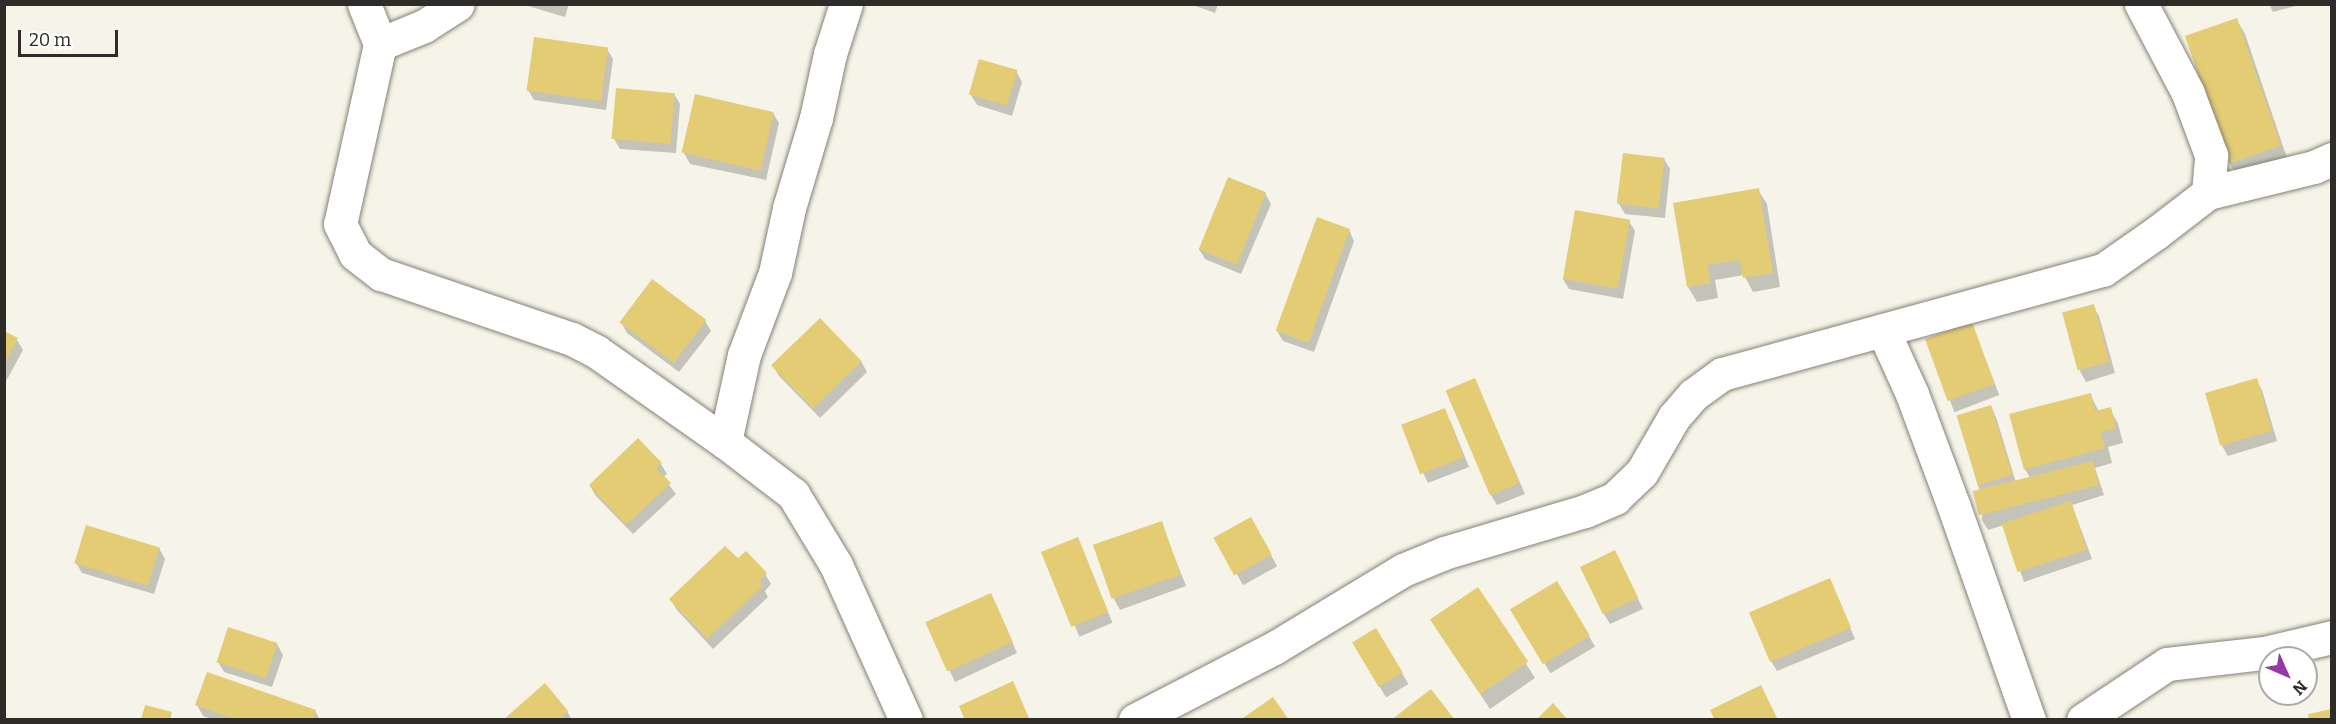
<!DOCTYPE html>
<html>
<head>
<meta charset="utf-8">
<style>
	body { margin:0 }
	#map { position:relative; width:2336px; height:724px; overflow:hidden; background:#f6f4e8; font-family:Bitter,serif }
	div>[style] { position:absolute }
	[style*='--x'] { left:calc(var(--x)*1px); top:calc(var(--y)*1px); width:calc(var(--w)*1px); rotate:calc(var(--a)*1deg) }
	.shadow>* { inset:0; background:#0003; transform-origin:0 0 }
	.building>* { inset:0; background:#e3cc73; transform-origin:0 0 }
	.roads { filter:drop-shadow(0 0 2px #848176) drop-shadow(0 0 2px #848176) }
	.street>* { height:33px; margin:-16.5px; padding:0 16.5px; transform-origin:16.5px; border-radius:16.5px; background:#fff }
	span { translate:-50% -50%; white-space:nowrap; text-align:center; line-height:1.15; -webkit-text-stroke:5px #fff; paint-order:stroke }
	.frame { position:absolute; inset:0; border:6px solid #2d2c28; pointer-events:none }
	.north { position:absolute; left:2258px; top:646px; width:60px; height:60px; box-sizing:border-box; background:#fff; border:2px solid #ababa9; border-radius:50%; rotate:135deg; font-size:16px; font-weight:700; line-height:24px; text-align:center; color:#2d2c28 }
	.north::after { content:''; display:block; margin:auto; width:21px; height:27px; background:#9539a4; clip-path:polygon(50% 0,100% 100%,50% 72%,0 100%) }
	.scale { position:absolute; left:18px; top:30px; width:100px; height:27px; box-sizing:border-box; border:3px solid #2d2c28; border-top:0; padding-left:8px; font-size:18px; line-height:21px; white-space:nowrap; color:#2d2c28; -webkit-text-stroke:4px #fff; paint-order:stroke }
</style>
</head>
<body>
<div id="map">
	<div class="shadow">
		<div style="clip-path:polygon(521px 4px,569px 4px,565px 17px)"></div>
		<div style="clip-path:polygon(1190px 4px,1218px 4px,1215px 13px)"></div>
		<div style="clip-path:polygon(2269px 4px,2303px 4px,2273px 12px)"></div>
		<div style="clip-path:polygon(2236px 19px,2245px 34px,2288px 161px,2238px 178px,2230px 164px)"></div>
		<div style="clip-path:polygon(607px 49px,613px 59px,606px 110px,534px 100px,528px 90px)"></div>
		<div style="clip-path:polygon(1016px 71px,1022px 82px,1012px 116px,977px 105px,971px 95px)"></div>
		<div style="clip-path:polygon(674px 94px,680px 104px,676px 153px,620px 149px,614px 139px)"></div>
		<div style="clip-path:polygon(773px 113px,779px 123px,766px 180px,690px 164px,684px 153px)"></div>
		<div style="clip-path:polygon(1664px 159px,1670px 169px,1665px 218px,1625px 214px,1619px 204px)"></div>
		<div style="clip-path:polygon(1758px 190px,1767px 204px,1780px 287px,1753px 292px,1744px 275px,1715px 280px,1718px 298px,1697px 302px,1688px 287px)"></div>
		<div style="clip-path:polygon(1265px 193px,1271px 204px,1241px 274px,1205px 259px,1199px 249px)"></div>
		<div style="clip-path:polygon(1629px 221px,1635px 231px,1623px 299px,1569px 289px,1563px 279px)"></div>
		<div style="clip-path:polygon(1349px 230px,1354px 241px,1314px 352px,1283px 341px,1277px 331px)"></div>
		<div style="clip-path:polygon(2093px 306px,2099px 316px,2115px 373px,2086px 382px,2080px 371px)"></div>
		<div style="clip-path:polygon(705px 321px,711px 331px,679px 372px,627px 333px,621px 322px)"></div>
		<div style="left:1972px;top:324px;width:76px;height:48px;rotate:69deg"></div>
		<div style="clip-path:polygon(4px 333px,17px 340px,23px 350px,4px 385px)"></div>
		<div style="clip-path:polygon(861px 361px,867px 372px,820px 418px,779px 376px,773px 366px)"></div>
		<div style="clip-path:polygon(1475px 380px,1525px 494px,1497px 505px,1491px 495px)"></div>
		<div style="clip-path:polygon(2256px 380px,2262px 390px,2277px 441px,2228px 456px,2222px 446px)"></div>
		<div style="clip-path:polygon(2090px 394px,2099px 412px,2110px 409px,2118px 424px,2123px 443px,2108px 447px,2112px 463px,2095px 468px,2104px 495px,2072px 505px,2092px 559px,2024px 582px,2004px 525px,1988px 530px,1982px 520px,1983px 496px,1978px 486px,1958px 416px,1991px 406px,1996px 417px,2017px 486px,2032px 481px,2025px 469px)"></div>
		<div style="clip-path:polygon(1450px 420px,1469px 467px,1428px 483px,1423px 473px)"></div>
		<div style="clip-path:polygon(661px 464px,667px 474px,663px 477px,676px 494px,633px 534px,596px 496px,590px 486px)"></div>
		<div style="left:1251px;top:519px;width:54px;height:39px;rotate:61deg"></div>
		<div style="clip-path:polygon(1161px 523px,1186px 586px,1120px 610px,1114px 599px)"></div>
		<div style="left:1077px;top:539px;width:91px;height:36px;rotate:67deg"></div>
		<div style="clip-path:polygon(159px 548px,165px 559px,154px 594px,82px 573px,76px 563px)"></div>
		<div style="clip-path:polygon(738px 560px,765px 574px,771px 584px,765px 591px,768px 597px,713px 649px,677px 610px,671px 600px)"></div>
		<div style="clip-path:polygon(1620px 562px,1643px 609px,1610px 624px,1604px 614px)"></div>
		<div style="clip-path:polygon(1829px 580px,1855px 639px,1777px 671px,1771px 661px)"></div>
		<div style="left:1557px;top:583px;width:74px;height:52px;rotate:59deg"></div>
		<div style="clip-path:polygon(1478px 589px,1535px 678px,1490px 709px,1440px 634px)"></div>
		<div style="clip-path:polygon(996px 605px,1017px 653px,955px 682px,927px 623px)"></div>
		<div style="left:1376px;top:630px;width:63px;height:26px;rotate:59deg"></div>
		<div style="clip-path:polygon(277px 644px,283px 655px,272px 687px,224px 672px,218px 662px)"></div>
		<div style="clip-path:polygon(197px 705px,315px 711px,320px 720px,214px 720px,203px 716px)"></div>
		<div style="clip-path:polygon(567px 711px,572px 720px,505px 720px)"></div>
	</div>
	<div class="building">
		<div style="left:2237px;top:18px;width:135px;height:55px;rotate:71deg"></div>
		<div style="left:534px;top:37px;width:75px;height:54px;rotate:8deg"></div>
		<div style="left:979px;top:59px;width:40px;height:37px;rotate:16deg"></div>
		<div style="left:616px;top:88px;width:59px;height:51px;rotate:5deg"></div>
		<div style="left:695px;top:94px;width:81px;height:60px;rotate:13deg"></div>
		<div style="left:1623px;top:153px;width:42px;height:51px;rotate:7deg"></div>
		<div style="left:1228px;top:177px;width:41px;height:78px;rotate:22deg"></div>
		<div style="clip-path:polygon(1759px 188px,1773px 273px,1743px 278px,1740px 260px,1707px 265px,1711px 283px,1687px 287px,1673px 203px)"></div>
		<div style="left:1575px;top:210px;width:56px;height:70px;rotate:10deg"></div>
		<div style="left:1317px;top:217px;width:35px;height:121px;rotate:20deg"></div>
		<div style="left:652px;top:279px;width:68px;height:54px;rotate:37deg"></div>
		<div style="left:2094px;top:304px;width:60px;height:33px;rotate:75deg"></div>
		<div style="left:820px;top:318px;width:60px;height:68px;rotate:46deg"></div>
		<div style="left:1972px;top:322px;width:66px;height:50px;rotate:70deg"></div>
		<div style="clip-path:polygon(4px 331px,18px 338px,4px 364px)"></div>
		<div style="left:1475px;top:378px;width:114px;height:32px;rotate:67deg"></div>
		<div style="left:2257px;top:378px;width:55px;height:54px;rotate:74deg"></div>
		<div style="clip-path:polygon(2091px 393px,2095px 411px,2111px 407px,2116px 428px,2101px 432px,2105px 448px,2024px 470px,2009px 414px)"></div>
		<div style="left:1991px;top:405px;width:73px;height:36px;rotate:73deg"></div>
		<div style="left:1445px;top:408px;width:53px;height:47px;rotate:69deg"></div>
		<div style="clip-path:polygon(638px 438px,662px 463px,656px 468px,671px 483px,626px 525px,589px 485px)"></div>
		<div style="left:2093px;top:461px;width:25px;height:124px;rotate:76deg"></div>
		<div style="left:2071px;top:501px;width:51px;height:73px;rotate:72deg"></div>
		<div style="left:1251px;top:517px;width:43px;height:43px;rotate:61deg"></div>
		<div style="left:1162px;top:521px;width:57px;height:73px;rotate:71deg"></div>
		<div style="left:86px;top:525px;width:77px;height:40px;rotate:17deg"></div>
		<div style="left:1078px;top:537px;width:81px;height:40px;rotate:68deg"></div>
		<div style="clip-path:polygon(725px 546px,738px 558px,746px 551px,767px 573px,759px 581px,763px 586px,707px 639px,669px 599px)"></div>
		<div style="left:1615px;top:550px;width:53px;height:39px;rotate:64deg"></div>
		<div style="left:1830px;top:578px;width:54px;height:88px;rotate:67deg"></div>
		<div style="left:1557px;top:581px;width:64px;height:55px;rotate:59deg"></div>
		<div style="left:1478px;top:587px;width:90px;height:58px;rotate:56deg"></div>
		<div style="left:991px;top:593px;width:54px;height:72px;rotate:66deg"></div>
		<div style="left:228px;top:627px;width:52px;height:37px;rotate:18deg"></div>
		<div style="left:1376px;top:628px;width:52px;height:28px;rotate:59deg"></div>
		<div style="clip-path:polygon(207px 672px,316px 710px,313px 720px,236px 720px,195px 705px)"></div>
		<div style="clip-path:polygon(1013px 681px,1030px 720px,965px 720px,959px 706px)"></div>
		<div style="clip-path:polygon(545px 683px,568px 711px,563px 715px,566px 720px,503px 720px)"></div>
		<div style="clip-path:polygon(1761px 685px,1778px 720px,1715px 720px,1710px 710px)"></div>
		<div style="clip-path:polygon(1431px 689px,1455px 720px,1391px 720px)"></div>
		<div style="clip-path:polygon(1273px 697px,1289px 720px,1240px 720px)"></div>
		<div style="clip-path:polygon(1553px 703px,1568px 720px,1536px 720px)"></div>
		<div style="clip-path:polygon(145px 705px,172px 712px,170px 720px,141px 720px)"></div>
		<div style="clip-path:polygon(2332px 709px,2332px 720px,2309px 720px,2308px 714px)"></div>
	</div>
	<div class="roads">
		<div class="street">
			<div style="--x:364;--y:4;--w:43;--a:68.2"></div>
			<div style="--x:380;--y:44;--w:184;--a:102.5"></div>
			<div style="--x:340;--y:224;--w:34;--a:63"></div>
			<div style="--x:355;--y:254;--w:33;--a:38"></div>
			<div style="--x:381;--y:274;--w:202;--a:18.8"></div>
			<div style="--x:572;--y:339;--w:28;--a:27"></div>
			<div style="--x:597;--y:352;--w:156;--a:35.1"></div>
			<div style="--x:725;--y:442;--w:86;--a:37.4"></div>
			<div style="--x:793;--y:494;--w:83;--a:58.8"></div>
			<div style="--x:836;--y:565;--w:170;--a:65.7"></div>
			<div style="--x:380;--y:44;--w:48;--a:-22.2"></div>
			<div style="--x:424;--y:26;--w:40;--a:-32.9"></div>
			<div style="--x:2208;--y:193;--w:109;--a:-13.8"></div>
			<div style="--x:2314;--y:167;--w:20;--a:-24"></div>
			<div style="--x:1883;--y:330;--w:70;--a:65.6"></div>
			<div style="--x:1912;--y:394;--w:121;--a:69.6"></div>
			<div style="--x:1954;--y:507;--w:226;--a:70.6"></div>
			<div style="--x:725;--y:442;--w:89;--a:-77.7"></div>
			<div style="--x:744;--y:355;--w:88;--a:-69.3"></div>
			<div style="--x:775;--y:273;--w:66;--a:-77.8"></div>
			<div style="--x:789;--y:208;--w:94;--a:-73.3"></div>
			<div style="--x:816;--y:118;--w:66;--a:-77.7"></div>
			<div style="--x:830;--y:54;--w:52;--a:-72.3"></div>
			<div style="--x:1135;--y:720;--w:157;--a:-27.4"></div>
			<div style="--x:1274;--y:648;--w:151;--a:-31.2"></div>
			<div style="--x:1403;--y:570;--w:44;--a:-22.5"></div>
			<div style="--x:1444;--y:553;--w:147;--a:-16.6"></div>
			<div style="--x:1585;--y:511;--w:33;--a:-23"></div>
			<div style="--x:1615;--y:498;--w:37;--a:-44"></div>
			<div style="--x:1642;--y:472;--w:64;--a:-59.8"></div>
			<div style="--x:1674;--y:417;--w:29;--a:-49"></div>
			<div style="--x:1693;--y:395;--w:36;--a:-36"></div>
			<div style="--x:1722;--y:374;--w:395;--a:-15.3"></div>
			<div style="--x:2103;--y:270;--w:65;--a:-34.9"></div>
			<div style="--x:2156;--y:233;--w:66;--a:-37.6"></div>
			<div style="--x:2208;--y:193;--w:38;--a:-85"></div>
			<div style="--x:2211;--y:155;--w:66;--a:-110.4"></div>
			<div style="--x:2188;--y:93;--w:101;--a:-117.8"></div>
			<div style="--x:2083;--y:720;--w:101;--a:-33.7"></div>
			<div style="--x:2167;--y:664;--w:98;--a:-6.5"></div>
			<div style="--x:2264;--y:653;--w:70;--a:-13.2"></div>
		</div>
	</div>
	<div class="frame"></div>
	<div class="north">N</div>
	<div class="scale">20 m</div>
</div>
</body>
</html>
